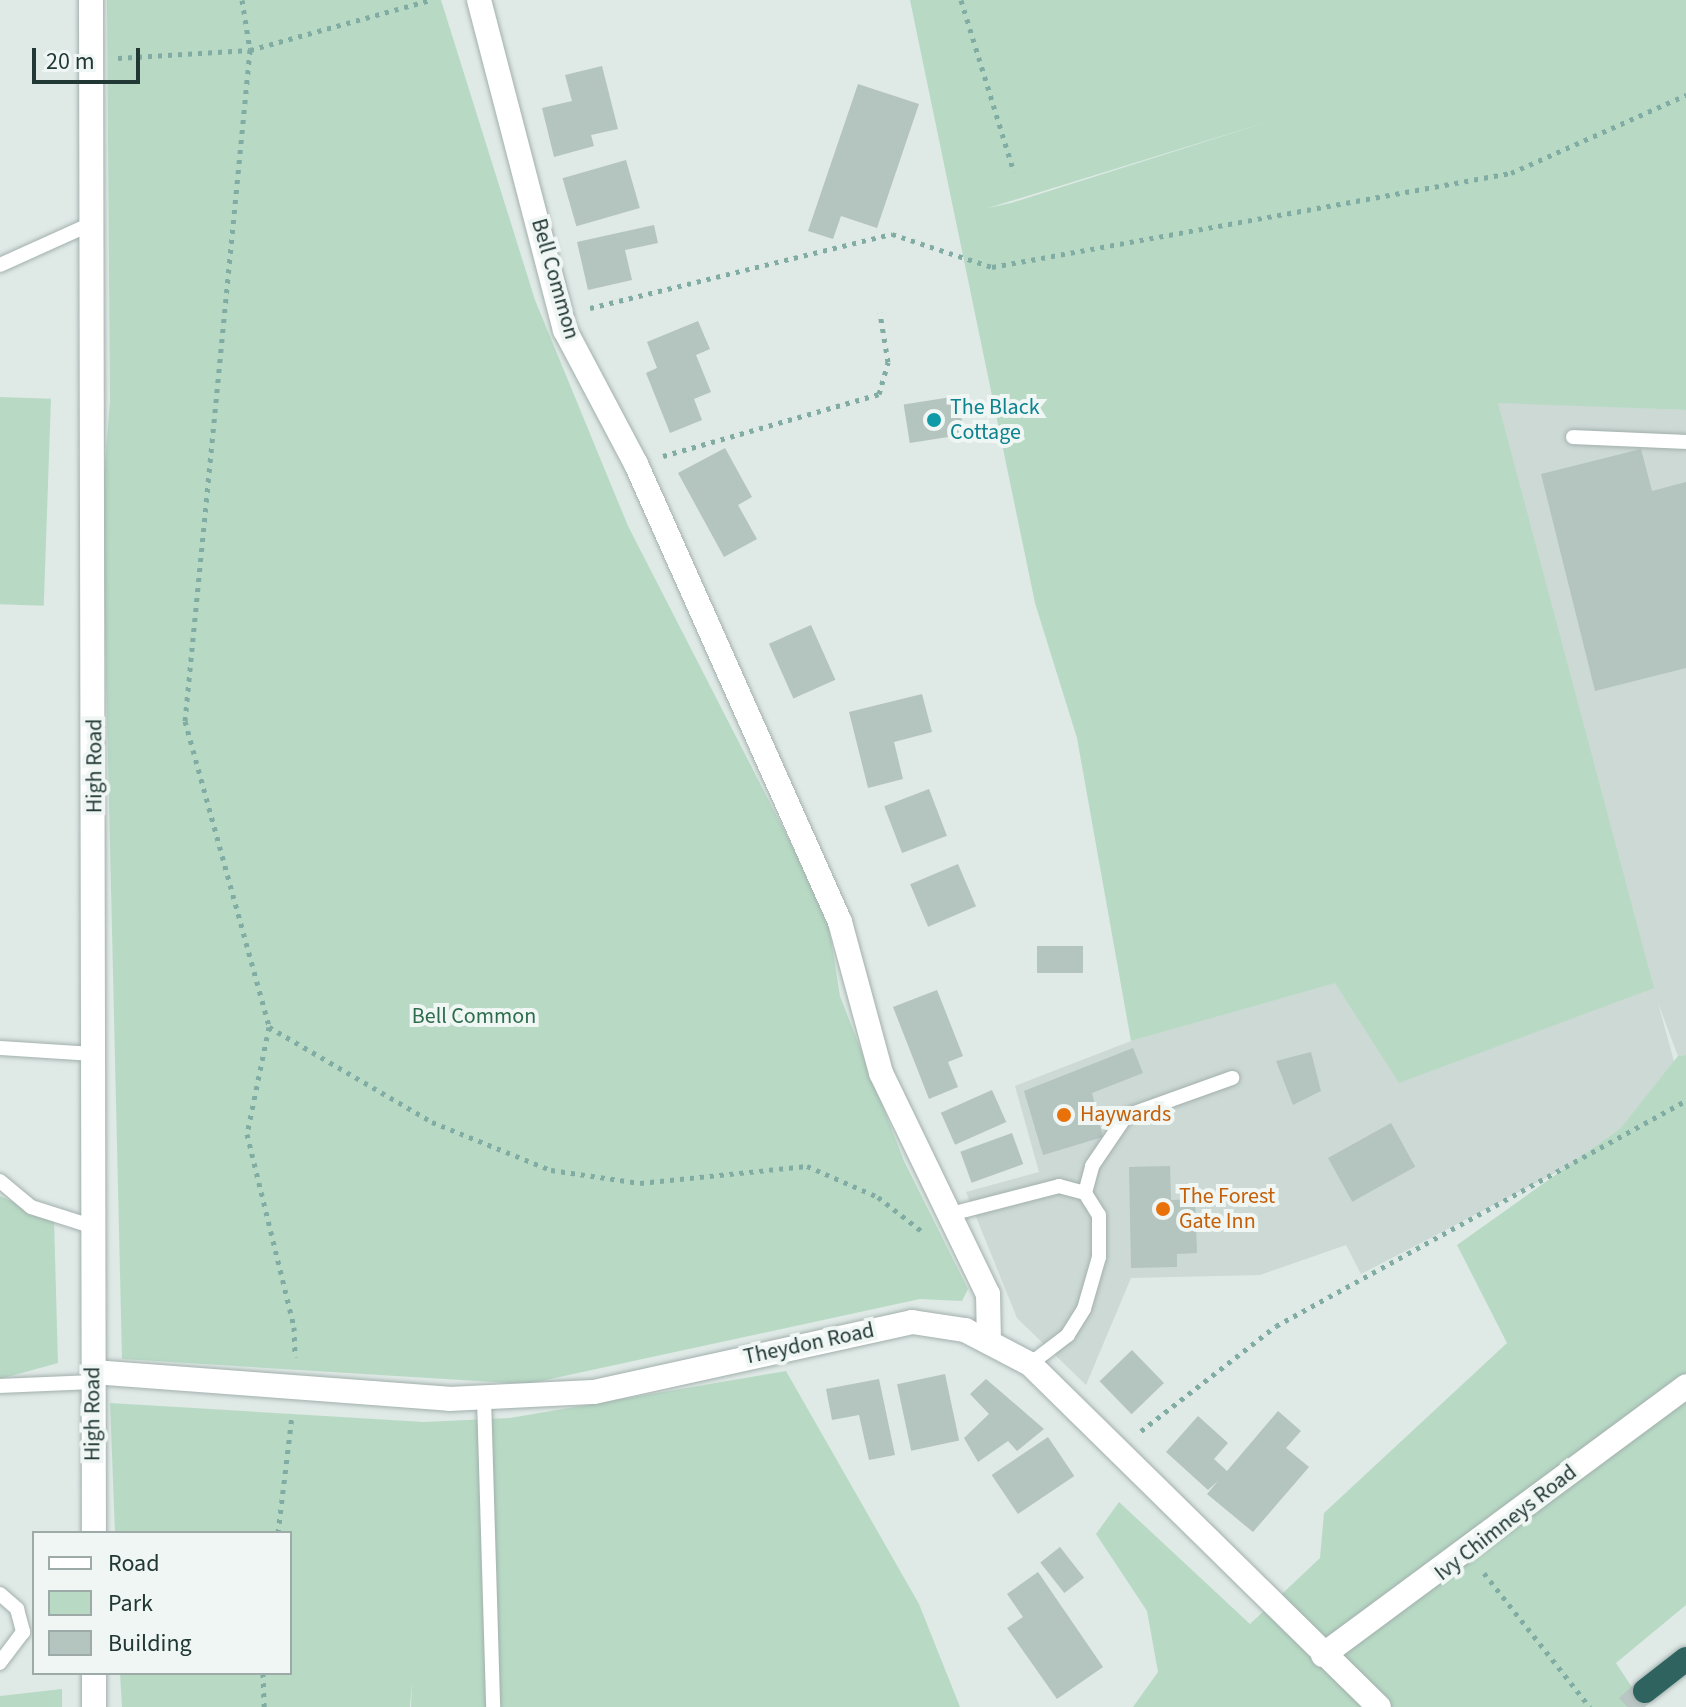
<!DOCTYPE html>
<html>
<head>
<meta charset="utf-8">
<style>
	body { margin:0 }
	#map { position:relative; width:1686px; height:1707px; overflow:hidden; background:#dfe9e6; font-family:"Source Sans 3",sans-serif }
	div>[style] { position:absolute }
	[style*='--x'] { left:calc(var(--x)*1px); top:calc(var(--y)*1px); width:calc(var(--w)*1px); rotate:calc(var(--a)*1deg) }
	.built>* { inset:0; background:#cdd9d5 }
	.green>* { inset:0; background:#b8dac5; transform-origin:0 0 }
	.building>* { inset:0; background:#b4c4bf; transform-origin:0 0 }
	.highway-tunnel>* { height:24px; margin-top:-12px; transform-origin:0; background:repeating-linear-gradient(90deg,#b9c6c3 0 24px,transparent 0 36px) }
	.path>* { height:5px; margin-top:-2.5px; transform-origin:0; background:repeating-linear-gradient(90deg,#80aca3 0 4px,transparent 0 10px) }
	.roads { filter:drop-shadow(0 0 2px #a2b0ad) drop-shadow(0 0 2px #a2b0ad) }
	.lane>* { height:14px; margin:-7px; padding:0 7px; transform-origin:7px; border-radius:7px; background:#fff }
	.street>* { height:24px; margin:-12px; padding:0 12px; transform-origin:12px; border-radius:12px; background:#fff }
	.secondary>* { height:24px; margin:-12px; padding:0 12px; transform-origin:12px; border-radius:12px; background:#fff }
	.highway>* { height:24px; margin:-12px; padding:0 12px; transform-origin:12px; border-radius:12px; background:#2e635f }
	.dots>* { width:22px; height:22px; translate:-50% -50%; box-sizing:border-box; border:4px solid #eff6f3; border-radius:50% }
	span { translate:-50% -50%; white-space:nowrap; text-align:center; line-height:1.15; -webkit-text-stroke:8px #eff6f3; paint-order:stroke }
	.street-label { font-size:22px; color:#213835 }
	.culture-label { font-size:22px; color:#0d838f }
	.left { translate:0 -50%; text-align:left }
	.park-label { font-size:22px; color:#2d6d4e }
	.food-label { font-size:22px; color:#c56008 }
	.legend { position:absolute; left:32px; top:1531px; width:260px; height:144px; box-sizing:border-box; background:#eff6f3; border:2px solid #9daaa7; margin:0; padding:10px 14px; list-style:none; font-size:24px; color:#213835 }
	.legend li { display:flex; align-items:center; gap:16px; height:40px }
	.legend b { width:40px; border:2px solid #9daaa7 }
	.scale { position:absolute; left:32px; top:48px; width:108px; height:36px; box-sizing:border-box; border:4px solid #213835; border-top:0; padding-left:10px; font-size:24px; line-height:28px; white-space:nowrap; color:#213835; -webkit-text-stroke:6px #eff6f3; paint-order:stroke }
</style>
</head>
<body>
<div id="map">
	<div class="built">
		<div style="clip-path:polygon(1498px 402px,1686px 410px,1686px 1055px,1678px 1056px,1658px 1003px,1686px 1105px,1361px 1274px,1346px 1245px,1260px 1275px,1131px 1278px,1086px 1385px,1017px 1318px,966px 1192px,1039px 1172px,1015px 1086px,1131px 1041px,1335px 982px)"></div>
	</div>
	<div class="green">
		<div style="clip-path:polygon(107px 0,441px 0,535px 300px,628px 526px,827px 914px,840px 996px,904px 1161px,968px 1289px,962px 1301px,920px 1299px,527px 1384px,122px 1359px,102px 502px,110px 401px)"></div>
		<div style="clip-path:polygon(evenodd,910px 0,1686px 0,1686px 410px,1498px 403px,1654px 988px,1399px 1083px,1335px 983px,1131px 1041px,1077px 738px,1035px 603px,910px 0,1277px 119px,1011px 203px,988px 208px,1277px 119px)"></div>
		<div style="left:0;top:397px;width:51px;height:207px;rotate:2deg"></div>
		<div style="clip-path:polygon(1686px 1055px,1686px 1605px,1616px 1663px,1645px 1707px,1133px 1707px,1158px 1672px,1147px 1611px,1096px 1534px,1119px 1502px,1250px 1624px,1320px 1558px,1324px 1513px,1507px 1343px,1457px 1245px,1620px 1129px,1678px 1056px)"></div>
		<div style="clip-path:polygon(0 1196px,54px 1220px,58px 1363px,0 1379px)"></div>
		<div style="clip-path:polygon(786px 1371px,919px 1604px,960px 1707px,411px 1707px,412px 1682px,410px 1707px,122px 1707px,120px 1673px,290px 1673px,290px 1533px,115px 1533px,110px 1403px,424px 1422px,510px 1418px)"></div>
		<div style="clip-path:polygon(62px 1689px,62px 1707px,0 1707px,0 1696px)"></div>
	</div>
	<div class="building">
		<div style="clip-path:polygon(602px 66px,618px 129px,591px 135px,594px 146px,554px 157px,542px 108px,572px 101px,565px 75px)"></div>
		<div style="clip-path:polygon(858px 84px,919px 104px,877px 228px,841px 216px,833px 239px,808px 231px)"></div>
		<div style="left:626px;top:160px;width:50px;height:66px;rotate:74deg"></div>
		<div style="clip-path:polygon(654px 225px,658px 243px,625px 250px,632px 280px,588px 290px,577px 242px)"></div>
		<div style="clip-path:polygon(698px 321px,710px 349px,696px 355px,711px 392px,694px 399px,702px 420px,670px 433px,646px 373px,657px 368px,647px 342px)"></div>
		<div style="left:958px;top:396px;width:39px;height:55px;rotate:81deg"></div>
		<div style="clip-path:polygon(725px 448px,752px 497px,738px 505px,757px 539px,724px 557px,678px 473px)"></div>
		<div style="clip-path:polygon(1641px 449px,1652px 491px,1686px 482px,1686px 668px,1595px 691px,1541px 474px)"></div>
		<div style="left:811px;top:625px;width:60px;height:46px;rotate:66deg"></div>
		<div style="clip-path:polygon(922px 694px,932px 732px,894px 742px,903px 779px,868px 788px,849px 712px)"></div>
		<div style="left:929px;top:789px;width:50px;height:48px;rotate:69deg"></div>
		<div style="left:958px;top:864px;width:46px;height:52px;rotate:67deg"></div>
		<div style="left:1083px;top:946px;width:27px;height:46px;rotate:90deg"></div>
		<div style="clip-path:polygon(937px 990px,963px 1056px,948px 1062px,958px 1087px,929px 1099px,893px 1007px)"></div>
		<div style="clip-path:polygon(1133px 1048px,1143px 1073px,1092px 1093px,1103px 1137px,1043px 1155px,1024px 1091px)"></div>
		<div style="clip-path:polygon(1311px 1052px,1321px 1091px,1293px 1105px,1276px 1061px)"></div>
		<div style="left:992px;top:1090px;width:35px;height:56px;rotate:66deg"></div>
		<div style="left:1391px;top:1123px;width:50px;height:72px;rotate:61deg"></div>
		<div style="left:1012px;top:1133px;width:33px;height:55px;rotate:70deg"></div>
		<div style="clip-path:polygon(1170px 1166px,1171px 1200px,1195px 1199px,1197px 1253px,1177px 1254px,1177px 1267px,1131px 1268px,1129px 1167px)"></div>
		<div style="left:1132px;top:1350px;width:46px;height:45px;rotate:46deg"></div>
		<div style="left:945px;top:1374px;width:68px;height:49px;rotate:78deg"></div>
		<div style="clip-path:polygon(879px 1379px,895px 1455px,869px 1460px,859px 1415px,832px 1420px,826px 1389px)"></div>
		<div style="clip-path:polygon(986px 1379px,1044px 1429px,1017px 1451px,1008px 1441px,978px 1462px,964px 1438px,989px 1414px,970px 1394px)"></div>
		<div style="clip-path:polygon(1278px 1411px,1301px 1431px,1286px 1448px,1309px 1467px,1253px 1532px,1207px 1494px,1218px 1481px,1208px 1490px,1166px 1452px,1198px 1416px,1228px 1443px,1214px 1459px,1227px 1471px)"></div>
		<div style="left:1048px;top:1437px;width:47px;height:68px;rotate:56deg"></div>
		<div style="left:1060px;top:1547px;width:39px;height:25px;rotate:52deg"></div>
		<div style="clip-path:polygon(1038px 1572px,1103px 1667px,1057px 1699px,1007px 1628px,1023px 1617px,1007px 1594px)"></div>
	</div>
	<div class="highway-tunnel">
		<div style="--x:1627;--y:1707;--w:24;--a:-42"></div>
	</div>
	<div class="path">
		<div style="--x:242;--y:0;--w:51;--a:80.9"></div>
		<div style="--x:250;--y:50;--w:674;--a:95.53"></div>
		<div style="--x:185;--y:721;--w:317;--a:74.6"></div>
		<div style="--x:269;--y:1027;--w:109;--a:101.6"></div>
		<div style="--x:247;--y:1134;--w:199;--a:76.3"></div>
		<div style="--x:294;--y:1327;--w:30;--a:88"></div>
		<div style="--x:961;--y:0;--w:180;--a:72.9"></div>
		<div style="--x:118;--y:58;--w:132;--a:-3.5"></div>
		<div style="--x:250;--y:50;--w:187;--a:-15.5"></div>
		<div style="--x:590;--y:308;--w:311;--a:-13.8"></div>
		<div style="--x:892;--y:234;--w:105;--a:18.3"></div>
		<div style="--x:992;--y:267;--w:527;--a:-10.27"></div>
		<div style="--x:1511;--y:173;--w:192;--a:-24"></div>
		<div style="--x:663;--y:456;--w:225;--a:-16"></div>
		<div style="--x:879;--y:394;--w:33;--a:-74"></div>
		<div style="--x:888;--y:362;--w:50;--a:-99.3"></div>
		<div style="--x:269;--y:1027;--w:189;--a:30.2"></div>
		<div style="--x:432;--y:1122;--w:128;--a:22"></div>
		<div style="--x:551;--y:1170;--w:90;--a:8.3"></div>
		<div style="--x:640;--y:1183;--w:168;--a:-5.8"></div>
		<div style="--x:807;--y:1166;--w:77;--a:23.6"></div>
		<div style="--x:878;--y:1197;--w:58;--a:38"></div>
		<div style="--x:1141;--y:1431;--w:171;--a:-37.9"></div>
		<div style="--x:1276;--y:1326;--w:468;--a:-28.8"></div>
		<div style="--x:278;--y:1533;--w:119;--a:-83.2"></div>
		<div style="--x:1484;--y:1573;--w:171;--a:51.7"></div>
		<div style="--x:263;--y:1673;--w:34;--a:88"></div>
	</div>
	<div class="roads">
		<div class="lane">
			<div style="--x:0;--y:265;--w:102;--a:-24.3"></div>
			<div style="--x:1573;--y:437;--w:113;--a:2.5"></div>
			<div style="--x:0;--y:1048;--w:94;--a:3.7"></div>
			<div style="--x:0;--y:1181;--w:40;--a:40"></div>
			<div style="--x:31;--y:1207;--w:66;--a:17.6"></div>
			<div style="--x:1085;--y:1193;--w:28;--a:-75"></div>
			<div style="--x:1092;--y:1166;--w:60;--a:-55.8"></div>
			<div style="--x:1126;--y:1116;--w:113;--a:-19.7"></div>
			<div style="--x:947;--y:1215;--w:116;--a:-14.5"></div>
			<div style="--x:1059;--y:1186;--w:27;--a:15"></div>
			<div style="--x:1085;--y:1193;--w:26;--a:58"></div>
			<div style="--x:1099;--y:1215;--w:42;--a:90"></div>
			<div style="--x:1099;--y:1257;--w:54;--a:106.1"></div>
			<div style="--x:1084;--y:1309;--w:31;--a:122"></div>
			<div style="--x:1068;--y:1335;--w:48;--a:142.7"></div>
			<div style="--x:0;--y:1386;--w:92;--a:-2.5"></div>
			<div style="--x:484;--y:1398;--w:309;--a:88.3"></div>
			<div style="--x:0;--y:1594;--w:23;--a:41"></div>
			<div style="--x:17;--y:1609;--w:24;--a:75"></div>
			<div style="--x:23;--y:1632;--w:39;--a:127"></div>
		</div>
		<div class="street">
			<div style="--x:479;--y:0;--w:341;--a:75.4"></div>
			<div style="--x:565;--y:330;--w:152;--a:62.1"></div>
			<div style="--x:636;--y:464;--w:501;--a:65.99"></div>
			<div style="--x:840;--y:922;--w:156;--a:74.8"></div>
			<div style="--x:881;--y:1073;--w:246;--a:64.2"></div>
			<div style="--x:988;--y:1294;--w:46;--a:88.8"></div>
		</div>
		<div class="secondary">
			<div style="--x:91;--y:0;--w:1533;--a:89.89"></div>
			<div style="--x:93;--y:1372;--w:357;--a:4.3"></div>
			<div style="--x:449;--y:1399;--w:145;--a:-2.8"></div>
			<div style="--x:594;--y:1392;--w:326;--a:-12.4"></div>
			<div style="--x:912;--y:1322;--w:54;--a:8.6"></div>
			<div style="--x:965;--y:1330;--w:73;--a:27.6"></div>
			<div style="--x:1030;--y:1364;--w:489;--a:44.5"></div>
			<div style="--x:1323;--y:1655;--w:452;--a:-36.5"></div>
			<div style="--x:94;--y:1707;--w:34;--a:-90"></div>
		</div>
		<div class="highway">
			<div style="--x:1645;--y:1691;--w:52;--a:-38"></div>
		</div>
	</div>
	<div class="dots">
		<div style="left:934px;top:420px;background:#0f9aa8"></div>
		<div style="left:1064px;top:1115px;background:#e8710a"></div>
		<div style="left:1163px;top:1209px;background:#e8710a"></div>
	</div>
	<div class="street-label">
		<span style="left:555px;top:279px;rotate:74deg">Bell Common</span>
		<span style="left:95px;top:766px;rotate:-90deg">High Road</span>
		<span style="left:809px;top:1344px;rotate:-12deg">Theydon Road</span>
		<span style="left:93px;top:1414px;rotate:-90deg">High Road</span>
		<span style="left:1506px;top:1523px;rotate:-38deg">Ivy Chimneys Road</span>
	</div>
	<div class="culture-label">
		<span class="left" style="left:950px;top:420px">The Black<br>Cottage</span>
	</div>
	<div class="park-label">
		<span style="left:474px;top:1017px">Bell Common</span>
	</div>
	<div class="food-label">
		<span class="left" style="left:1080px;top:1115px">Haywards</span>
		<span class="left" style="left:1179px;top:1209px">The Forest<br>Gate Inn</span>
	</div>
	<ul class="legend">
	<li><b style="height:10px;background:#fff"></b>Road</li>
	<li><b style="height:22px;background:#b8dac5"></b>Park</li>
	<li><b style="height:22px;background:#b4c4bf"></b>Building</li>
	</ul>
	<div class="scale">20 m</div>
</div>
</body>
</html>
